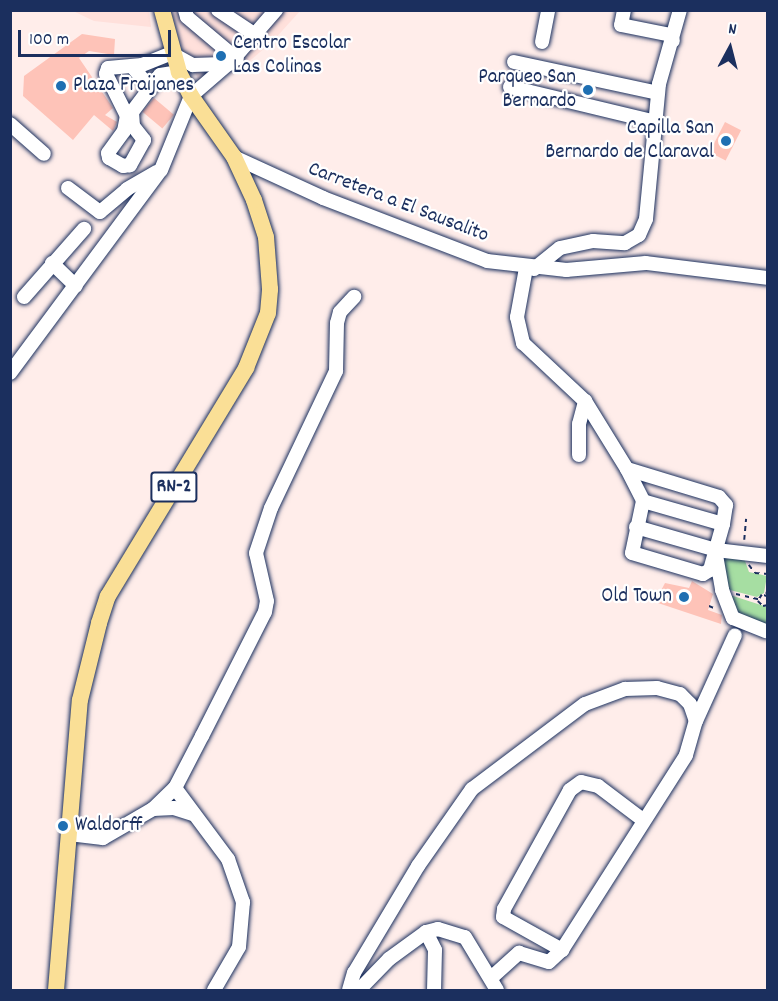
<!DOCTYPE html>
<html>
<head>
<meta charset="utf-8">
<style>
	body { margin:0 }
	#map { position:relative; width:778px; height:1001px; overflow:hidden; background:#ffedea; font-family:Dekko,sans-serif }
	div>[style] { position:absolute }
	[style*='--x'] { left:calc(var(--x)*1px); top:calc(var(--y)*1px); width:calc(var(--w)*1px); rotate:calc(var(--a)*1deg) }
	.built>* { inset:0; background:#ffe0db }
	.green>* { inset:0; background:#a6dea2 }
	.building>* { inset:0; background:#fec3b8; transform-origin:0 0 }
	.path>* { height:1.5px; margin-top:-0.75px; transform-origin:0; background:repeating-linear-gradient(90deg,#1b2f5e 0 4.5px,transparent 0 9px) }
	.roads { filter:drop-shadow(0 0 2px #1b2f5e) drop-shadow(0 0 2px #1b2f5e) }
	.minor>* { height:14px; margin:-7px; padding:0 7px; transform-origin:7px; border-radius:7px; background:#fff }
	.major>* { height:16px; margin:-8px; padding:0 8px; transform-origin:8px; border-radius:8px; background:#fadf96 }
	.dots>* { width:16px; height:16px; translate:-50% -50%; box-sizing:border-box; border:3px solid #fff; border-radius:50% }
	span { translate:-50% -50%; white-space:nowrap; text-align:center; line-height:1.15; -webkit-text-stroke:4.5px #fff; paint-order:stroke }
	.shield-label span { padding:2px 4px; background:#fff; border:2px solid; border-radius:4px; -webkit-text-stroke-width:0 }
	.shield-label { font-size:20px; color:#1b2f5e; font-weight:700 }
	.poi-label { font-size:21px; color:#1b2f5e }
	.left { translate:0 -50%; text-align:left }
	.right { translate:-100% -50%; text-align:right }
	.street-label { font-size:21px; color:#1b2f5e }
	.frame { position:absolute; inset:0; border:12px solid #1b2f5e; pointer-events:none }
	.north { position:absolute; left:700px; top:18px; width:60px; height:60px; -webkit-text-stroke:4px #fff; paint-order:stroke; rotate:7deg; font-size:16px; font-weight:700; line-height:24px; text-align:center; color:#1b2f5e }
	.north::after { content:''; display:block; margin:auto; width:21px; height:27px; background:#1b2f5e; clip-path:polygon(50% 0,100% 100%,50% 72%,0 100%) }
	.scale { position:absolute; left:18px; top:30px; width:153px; height:27px; box-sizing:border-box; border:3px solid #1b2f5e; border-top:0; padding-left:8px; font-size:18px; line-height:21px; white-space:nowrap; color:#1b2f5e; -webkit-text-stroke:4px #fff; paint-order:stroke }
</style>
</head>
<body>
<div id="map">
	<div class="built">
		<div style="clip-path:polygon(73px 11px,149px 11px,151px 27px,94px 21px)"></div>
		<div style="clip-path:polygon(171px 11px,300px 11px,273px 41px,245px 65px,220px 75px,205px 92px,182px 47px)"></div>
	</div>
	<div class="green">
		<div style="clip-path:polygon(721px 555px,744px 558px,749px 572px,767px 576px,764px 593px,757px 597px,726px 589px)"></div>
		<div style="clip-path:polygon(727px 594px,767px 607px,767px 629px,740px 620px)"></div>
	</div>
	<div class="building">
		<div style="clip-path:polygon(82px 34px,115px 39px,114px 55px,89px 51px,79px 58px,113px 108px,105px 115px,117px 122px,113px 131px,94px 115px,73px 140px,23px 96px,24px 76px)"></div>
		<div style="left:154px;top:98px;width:26px;height:18px;rotate:40deg"></div>
		<div style="left:725px;top:122px;width:18px;height:34px;rotate:27deg"></div>
		<div style="clip-path:polygon(692px 581px,713px 594px,708px 610px,722px 615px,721px 624px,655px 602px,665px 583px,689px 588px)"></div>
	</div>
	<div class="path">
		<div style="--x:744;--y:540;--w:21;--a:-85"></div>
		<div style="--x:749;--y:565;--w:10;--a:53"></div>
		<div style="--x:755;--y:573;--w:13;--a:4"></div>
		<div style="--x:736;--y:594;--w:23;--a:13"></div>
		<div style="--x:766;--y:594;--w:6;--a:-72"></div>
		<div style="--x:768;--y:597;--w:6;--a:-162"></div>
		<div style="--x:762;--y:595;--w:7;--a:124"></div>
		<div style="--x:758;--y:601;--w:7;--a:45"></div>
		<div style="--x:763;--y:606;--w:5;--a:-11"></div>
		<div style="--x:709;--y:606;--w:5;--a:22"></div>
	</div>
	<div class="roads">
		<div class="minor">
			<div style="--x:185;--y:10;--w:7;--a:74"></div>
			<div style="--x:187;--y:17;--w:65;--a:40"></div>
			<div style="--x:218;--y:10;--w:47;--a:33.7"></div>
			<div style="--x:624;--y:10;--w:15;--a:101"></div>
			<div style="--x:621;--y:25;--w:51;--a:11.3"></div>
			<div style="--x:671;--y:35;--w:6;--a:72"></div>
			<div style="--x:542;--y:42;--w:33;--a:-79"></div>
			<div style="--x:514;--y:62;--w:147;--a:12.1"></div>
			<div style="--x:132;--y:66;--w:28;--a:51"></div>
			<div style="--x:179;--y:72;--w:19;--a:171"></div>
			<div style="--x:160;--y:75;--w:46;--a:127.1"></div>
			<div style="--x:132;--y:112;--w:14;--a:86"></div>
			<div style="--x:133;--y:126;--w:18;--a:52"></div>
			<div style="--x:144;--y:140;--w:29;--a:119"></div>
			<div style="--x:130;--y:165;--w:7;--a:172"></div>
			<div style="--x:123;--y:166;--w:16;--a:-150"></div>
			<div style="--x:109;--y:158;--w:5;--a:-101"></div>
			<div style="--x:108;--y:153;--w:27;--a:-54"></div>
			<div style="--x:124;--y:131;--w:15;--a:-79"></div>
			<div style="--x:127;--y:116;--w:47;--a:-116.6"></div>
			<div style="--x:106;--y:74;--w:6;--a:-72"></div>
			<div style="--x:108;--y:68;--w:34;--a:-5"></div>
			<div style="--x:142;--y:65;--w:31;--a:-22"></div>
			<div style="--x:171;--y:53;--w:25;--a:29"></div>
			<div style="--x:193;--y:65;--w:36;--a:-2"></div>
			<div style="--x:229;--y:64;--w:72;--a:-49"></div>
			<div style="--x:510;--y:87;--w:146;--a:13.5"></div>
			<div style="--x:10;--y:124;--w:45;--a:41.4"></div>
			<div style="--x:234;--y:157;--w:98;--a:24.7"></div>
			<div style="--x:323;--y:198;--w:176;--a:21"></div>
			<div style="--x:487;--y:261;--w:80;--a:6.5"></div>
			<div style="--x:566;--y:270;--w:80;--a:-5"></div>
			<div style="--x:646;--y:263;--w:123;--a:7"></div>
			<div style="--x:68;--y:188;--w:40;--a:37"></div>
			<div style="--x:100;--y:212;--w:35;--a:-40"></div>
			<div style="--x:127;--y:189;--w:34;--a:-30"></div>
			<div style="--x:52;--y:263;--w:33;--a:44"></div>
			<div style="--x:526;--y:268;--w:50;--a:100.4"></div>
			<div style="--x:517;--y:317;--w:27;--a:77"></div>
			<div style="--x:523;--y:343;--w:85;--a:43.1"></div>
			<div style="--x:585;--y:401;--w:80;--a:58.3"></div>
			<div style="--x:627;--y:469;--w:36;--a:63"></div>
			<div style="--x:643;--y:501;--w:53;--a:101.9"></div>
			<div style="--x:632;--y:553;--w:74;--a:16.5"></div>
			<div style="--x:703;--y:574;--w:8;--a:-30"></div>
			<div style="--x:710;--y:570;--w:48;--a:-74.2"></div>
			<div style="--x:723;--y:524;--w:83;--a:-164"></div>
			<div style="--x:534;--y:269;--w:33;--a:-39"></div>
			<div style="--x:560;--y:248;--w:34;--a:-12"></div>
			<div style="--x:593;--y:241;--w:32;--a:4"></div>
			<div style="--x:625;--y:243;--w:16;--a:-30"></div>
			<div style="--x:639;--y:235;--w:17;--a:-66"></div>
			<div style="--x:646;--y:219;--w:136;--a:-84.5"></div>
			<div style="--x:659;--y:84;--w:77;--a:-74.2"></div>
			<div style="--x:24;--y:297;--w:91;--a:-48.6"></div>
			<div style="--x:10;--y:373;--w:253;--a:-53.4"></div>
			<div style="--x:161;--y:170;--w:80;--a:-67.9"></div>
			<div style="--x:191;--y:96;--w:49;--a:-40.9"></div>
			<div style="--x:579;--y:455;--w:31;--a:-90"></div>
			<div style="--x:579;--y:424;--w:24;--a:-75"></div>
			<div style="--x:627;--y:469;--w:96;--a:16.9"></div>
			<div style="--x:719;--y:497;--w:11;--a:49"></div>
			<div style="--x:726;--y:505;--w:19;--a:99"></div>
			<div style="--x:636;--y:527;--w:83;--a:16"></div>
			<div style="--x:716;--y:550;--w:52;--a:6.6"></div>
			<div style="--x:716;--y:555;--w:36;--a:80"></div>
			<div style="--x:722;--y:590;--w:30;--a:69"></div>
			<div style="--x:733;--y:618;--w:35;--a:22"></div>
			<div style="--x:175;--y:788;--w:89;--a:53.3"></div>
			<div style="--x:228;--y:859;--w:46;--a:70.8"></div>
			<div style="--x:243;--y:902;--w:45;--a:95.1"></div>
			<div style="--x:239;--y:947;--w:50;--a:120.2"></div>
			<div style="--x:153;--y:809;--w:21;--a:-3"></div>
			<div style="--x:174;--y:808;--w:19;--a:18"></div>
			<div style="--x:643;--y:820;--w:56;--a:-142.9"></div>
			<div style="--x:598;--y:786;--w:17;--a:-167"></div>
			<div style="--x:581;--y:782;--w:14;--a:144"></div>
			<div style="--x:570;--y:790;--w:136;--a:119"></div>
			<div style="--x:504;--y:909;--w:8;--a:97"></div>
			<div style="--x:503;--y:917;--w:68;--a:29.2"></div>
			<div style="--x:562;--y:950;--w:231;--a:-57.5"></div>
			<div style="--x:686;--y:755;--w:35;--a:-74"></div>
			<div style="--x:696;--y:721;--w:94;--a:-65.6"></div>
			<div style="--x:69;--y:834;--w:34;--a:7"></div>
			<div style="--x:103;--y:838;--w:58;--a:-30.1"></div>
			<div style="--x:153;--y:809;--w:30;--a:-44"></div>
			<div style="--x:175;--y:788;--w:59;--a:-62.6"></div>
			<div style="--x:202;--y:736;--w:139;--a:-63.1"></div>
			<div style="--x:265;--y:612;--w:11;--a:-80"></div>
			<div style="--x:267;--y:601;--w:49;--a:-102.9"></div>
			<div style="--x:256;--y:553;--w:47;--a:-71.6"></div>
			<div style="--x:271;--y:508;--w:152;--a:-64.6"></div>
			<div style="--x:336;--y:371;--w:48;--a:-88.8"></div>
			<div style="--x:337;--y:323;--w:11;--a:-75"></div>
			<div style="--x:340;--y:312;--w:21;--a:-47"></div>
			<div style="--x:426;--y:932;--w:20;--a:63"></div>
			<div style="--x:435;--y:950;--w:40;--a:91.4"></div>
			<div style="--x:491;--y:978;--w:38;--a:-42"></div>
			<div style="--x:519;--y:953;--w:31;--a:17"></div>
			<div style="--x:549;--y:962;--w:18;--a:-43"></div>
			<div style="--x:349;--y:990;--w:18;--a:-74"></div>
			<div style="--x:354;--y:973;--w:125;--a:-59.1"></div>
			<div style="--x:418;--y:866;--w:94;--a:-55"></div>
			<div style="--x:472;--y:789;--w:141;--a:-37"></div>
			<div style="--x:585;--y:704;--w:43;--a:-20.6"></div>
			<div style="--x:625;--y:689;--w:32;--a:-2"></div>
			<div style="--x:657;--y:688;--w:24;--a:15"></div>
			<div style="--x:680;--y:694;--w:14;--a:45"></div>
			<div style="--x:690;--y:704;--w:18;--a:71"></div>
			<div style="--x:359;--y:990;--w:43;--a:-45.9"></div>
			<div style="--x:389;--y:959;--w:46;--a:-36.1"></div>
			<div style="--x:426;--y:932;--w:12;--a:-14"></div>
			<div style="--x:438;--y:929;--w:28;--a:17"></div>
			<div style="--x:465;--y:937;--w:62;--a:58.9"></div>
		</div>
		<div class="major">
			<div style="--x:56;--y:990;--w:291;--a:-85.3"></div>
			<div style="--x:80;--y:700;--w:79;--a:-76.1"></div>
			<div style="--x:99;--y:623;--w:28;--a:-72"></div>
			<div style="--x:108;--y:596;--w:267;--a:-58.8"></div>
			<div style="--x:246;--y:368;--w:59;--a:-68.2"></div>
			<div style="--x:268;--y:313;--w:24;--a:-85"></div>
			<div style="--x:270;--y:289;--w:52;--a:-94.4"></div>
			<div style="--x:266;--y:237;--w:39;--a:-108"></div>
			<div style="--x:254;--y:200;--w:47;--a:-114.9"></div>
			<div style="--x:234;--y:157;--w:75;--a:-125.2"></div>
			<div style="--x:191;--y:96;--w:27;--a:-117"></div>
			<div style="--x:179;--y:72;--w:64;--a:-105.3"></div>
		</div>
	</div>
	<div class="dots">
		<div style="left:221px;top:56px;background:#1f6fb2"></div>
		<div style="left:61px;top:86px;background:#1f6fb2"></div>
		<div style="left:588px;top:90px;background:#1f6fb2"></div>
		<div style="left:726px;top:141px;background:#1f6fb2"></div>
		<div style="left:684px;top:597px;background:#1f6fb2"></div>
		<div style="left:63px;top:826px;background:#1f6fb2"></div>
	</div>
	<div class="shield-label">
		<span style="left:174px;top:487px">RN-2</span>
	</div>
	<div class="poi-label">
		<span class="left" style="left:233px;top:56px">Centro Escolar<br>Las Colinas</span>
		<span class="right" style="left:576px;top:90px">Parqueo San<br>Bernardo</span>
		<span class="left" style="left:73px;top:86px">Plaza Fraijanes</span>
		<span class="right" style="left:714px;top:141px">Capilla San<br>Bernardo de Claraval</span>
		<span class="right" style="left:672px;top:597px">Old Town</span>
		<span class="left" style="left:75px;top:826px">Waldorff</span>
	</div>
	<div class="street-label">
		<span style="left:398px;top:203px;rotate:21deg">Carretera a El Sausalito</span>
	</div>
	<div class="frame"></div>
	<div class="north">N</div>
	<div class="scale">100 m</div>
</div>
</body>
</html>
